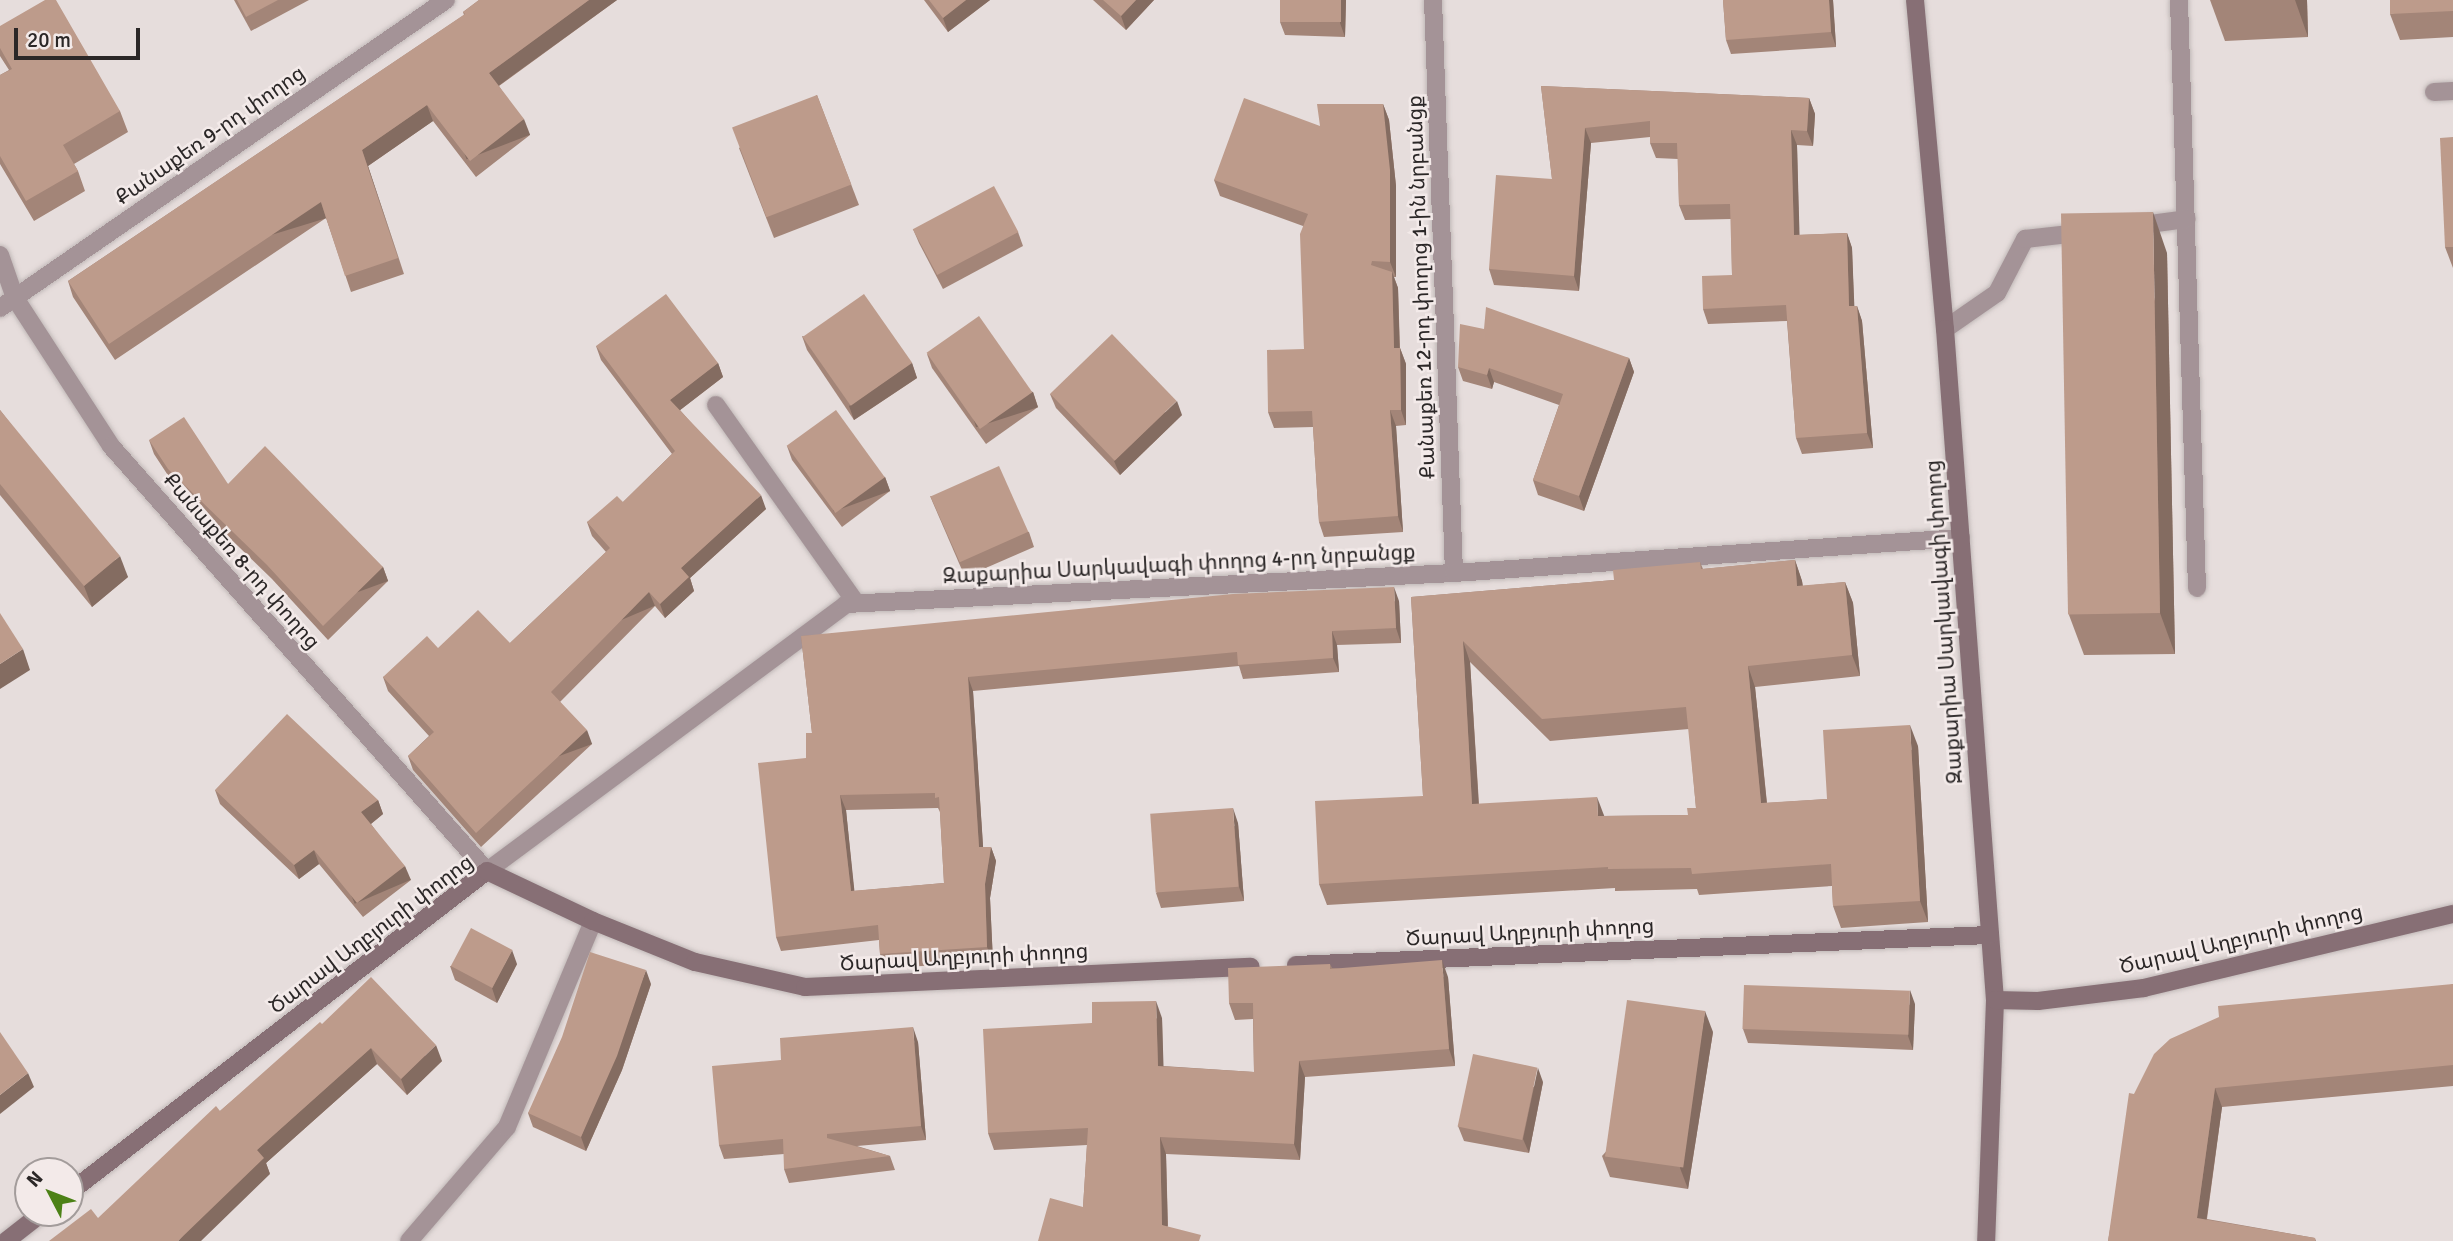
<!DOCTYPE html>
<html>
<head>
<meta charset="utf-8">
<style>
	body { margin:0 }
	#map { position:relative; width:2453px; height:1241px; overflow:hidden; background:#e6dddc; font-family:Signika,"Noto Sans Armenian",sans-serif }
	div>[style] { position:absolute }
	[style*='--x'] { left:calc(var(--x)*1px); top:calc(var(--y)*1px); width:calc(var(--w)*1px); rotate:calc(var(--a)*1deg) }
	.roads { filter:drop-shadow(0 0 2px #c1b9b8) drop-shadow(0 0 2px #c1b9b8) }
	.lane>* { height:18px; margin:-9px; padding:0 9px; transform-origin:9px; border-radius:9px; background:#a49397 }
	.street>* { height:18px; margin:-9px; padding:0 9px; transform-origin:9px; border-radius:9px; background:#a49397 }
	.secondary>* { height:18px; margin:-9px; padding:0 9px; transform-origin:9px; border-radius:9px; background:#876f75 }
	.wall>* { inset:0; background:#a38578 }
	.shaded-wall>* { inset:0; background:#846c61; transform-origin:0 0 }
	.building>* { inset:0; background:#bd9b8b; transform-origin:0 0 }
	span { translate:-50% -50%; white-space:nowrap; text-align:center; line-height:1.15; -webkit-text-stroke:5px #f3eae9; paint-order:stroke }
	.street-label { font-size:21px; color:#2b2727 }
	.north { position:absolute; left:14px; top:1157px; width:70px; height:70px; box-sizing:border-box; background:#f3eae9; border:2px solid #a39c9b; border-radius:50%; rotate:312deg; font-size:19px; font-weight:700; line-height:28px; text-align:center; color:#2b2727 }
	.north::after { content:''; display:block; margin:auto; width:24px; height:32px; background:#4c8116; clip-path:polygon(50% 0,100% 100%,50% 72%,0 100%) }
	.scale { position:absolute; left:14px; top:28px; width:126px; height:32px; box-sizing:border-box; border:4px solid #2b2727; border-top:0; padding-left:9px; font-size:21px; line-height:24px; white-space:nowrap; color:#2b2727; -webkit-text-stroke:5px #f3eae9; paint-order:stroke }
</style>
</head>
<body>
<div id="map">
	<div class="roads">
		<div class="lane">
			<div style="--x:2179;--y:0;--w:588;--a:88.25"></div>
			<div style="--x:2434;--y:92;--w:19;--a:-3"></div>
			<div style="--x:2135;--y:226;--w:52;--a:-7.7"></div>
			<div style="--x:1945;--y:329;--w:63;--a:-34.7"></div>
			<div style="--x:1997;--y:293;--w:61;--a:-62.6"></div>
			<div style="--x:2025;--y:239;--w:61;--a:-6.5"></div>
			<div style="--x:716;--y:405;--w:242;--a:54.7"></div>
			<div style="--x:409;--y:1241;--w:150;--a:-49.3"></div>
			<div style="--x:507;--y:1127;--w:223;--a:-67.3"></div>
		</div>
		<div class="street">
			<div style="--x:1433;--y:0;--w:573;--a:87.9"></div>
			<div style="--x:0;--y:255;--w:46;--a:70.8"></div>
			<div style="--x:15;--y:298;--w:176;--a:57"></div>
			<div style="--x:111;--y:446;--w:567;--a:48.5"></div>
			<div style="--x:487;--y:871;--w:447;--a:-36.6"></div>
			<div style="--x:846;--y:604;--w:609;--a:-2.92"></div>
			<div style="--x:1454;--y:573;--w:508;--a:-3.95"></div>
			<div style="--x:0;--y:308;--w:542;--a:-34.63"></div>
		</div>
		<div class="secondary">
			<div style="--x:1915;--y:0;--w:330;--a:84.8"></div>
			<div style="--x:1945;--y:329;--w:673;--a:85.74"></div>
			<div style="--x:1995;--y:1000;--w:241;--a:92.1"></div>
			<div style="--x:1296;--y:965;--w:695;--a:-2.48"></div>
			<div style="--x:1995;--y:1000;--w:43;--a:1.3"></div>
			<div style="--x:2038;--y:1001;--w:107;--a:-7"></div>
			<div style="--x:2144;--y:988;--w:318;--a:-13.5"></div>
			<div style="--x:70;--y:1192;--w:526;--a:-37.59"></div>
			<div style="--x:487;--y:871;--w:117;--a:25.3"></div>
			<div style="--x:593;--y:921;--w:110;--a:21.9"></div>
			<div style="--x:695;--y:962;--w:113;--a:12.8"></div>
			<div style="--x:805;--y:987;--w:446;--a:-2.6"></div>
			<div style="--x:6;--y:1241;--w:46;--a:-37.9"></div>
		</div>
	</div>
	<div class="wall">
		<div style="clip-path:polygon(234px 0,309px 0,251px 31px)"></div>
		<div style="clip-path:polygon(479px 0,617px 0,499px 86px,530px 135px,476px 177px,433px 121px,368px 166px,404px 274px,351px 292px,326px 218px,115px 360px,73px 297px,68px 281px,464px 15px,463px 12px)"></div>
		<div style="clip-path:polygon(924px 0,990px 0,948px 32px)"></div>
		<div style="clip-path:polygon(1093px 0,1154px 0,1126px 30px)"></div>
		<div style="clip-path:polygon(1280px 0,1349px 0,1346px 0,1345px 37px,1285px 35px,1280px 22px)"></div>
		<div style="clip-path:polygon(1723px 0,1833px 0,1836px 47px,1731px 54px,1726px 40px)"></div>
		<div style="clip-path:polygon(2210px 0,2307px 0,2308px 37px,2225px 41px)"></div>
		<div style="clip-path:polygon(2453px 0,2453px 37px,2400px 40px,2390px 14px)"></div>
		<div style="clip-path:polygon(0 26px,120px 111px,128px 132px,74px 164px,78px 171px,85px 191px,34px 221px,0 164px,0 75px,9px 70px,0 56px)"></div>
		<div style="clip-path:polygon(1541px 86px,1809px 98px,1815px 114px,1813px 146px,1797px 145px,1799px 235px,1847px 233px,1852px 248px,1854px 306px,1857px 306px,1862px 321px,1873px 448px,1802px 454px,1796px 438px,1787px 321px,1708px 324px,1703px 309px,1732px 275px,1731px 219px,1685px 220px,1679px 205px,1678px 159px,1656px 158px,1650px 143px,1650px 137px,1591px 143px,1579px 291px,1494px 285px,1489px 269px,1552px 179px)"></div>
		<div style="clip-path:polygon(817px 95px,859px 205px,774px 238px,739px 148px)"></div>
		<div style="clip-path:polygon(1383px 104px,1389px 120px,1396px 186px,1396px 277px,1394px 277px,1398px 288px,1400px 348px,1406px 364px,1406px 425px,1396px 426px,1403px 532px,1324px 537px,1319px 522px,1313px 427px,1274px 428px,1268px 412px,1304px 349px,1303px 226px,1220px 196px,1214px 180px,1320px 126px)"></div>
		<div style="clip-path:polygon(2453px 137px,2453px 268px,2445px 247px)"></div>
		<div style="clip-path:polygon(913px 229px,1018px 232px,1023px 246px,943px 289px,919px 243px)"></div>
		<div style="clip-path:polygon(2167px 253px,2175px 654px,2084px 655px,2069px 615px)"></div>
		<div style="clip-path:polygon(1484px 329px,1629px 358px,1634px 372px,1584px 511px,1538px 495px,1533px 480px,1559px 405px,1494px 382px,1492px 389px,1463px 381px,1458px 367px)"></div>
		<div style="clip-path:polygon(802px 336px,912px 363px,917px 378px,854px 420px,807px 350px)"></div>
		<div style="clip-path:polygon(596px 346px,718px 363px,723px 377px,680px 410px,766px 509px,690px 578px,694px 591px,665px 618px,655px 606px,560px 702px,592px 744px,481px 847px,413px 770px,408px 756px,429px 736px,388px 691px,383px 677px,438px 648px,510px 643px,606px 552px,592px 536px,587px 522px,623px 502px,672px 454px,601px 360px)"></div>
		<div style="clip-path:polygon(927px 354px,1033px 392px,1038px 407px,986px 444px,932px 368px)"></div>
		<div style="clip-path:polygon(1050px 394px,1182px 415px,1120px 475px,1056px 408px)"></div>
		<div style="clip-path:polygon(0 410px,128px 577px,92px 607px,0 495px)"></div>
		<div style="clip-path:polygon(149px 440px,228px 484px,383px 567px,388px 581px,328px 640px,272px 579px,173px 483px,154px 454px)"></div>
		<div style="clip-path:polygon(787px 446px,885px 477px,890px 491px,842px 527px,792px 460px)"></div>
		<div style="clip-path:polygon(930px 496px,1029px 532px,1034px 547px,965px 577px)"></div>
		<div style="clip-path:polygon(evenodd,1795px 560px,1802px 581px,1803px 586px,1845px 582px,1853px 603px,1860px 676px,1755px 687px,1767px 803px,1827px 799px,1918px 746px,1928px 922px,1841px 928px,1833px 906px,1832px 886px,1699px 895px,1697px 889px,1615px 891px,1615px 888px,1327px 905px,1319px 884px,1423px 796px,1411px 597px,1614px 580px,1700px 562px,1703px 569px,1795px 560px,1470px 662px,1550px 741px,1689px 729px,1696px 808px,1688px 815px,1604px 816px,1479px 804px,1470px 662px)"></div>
		<div style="clip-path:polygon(evenodd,1399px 601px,1401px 643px,1337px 645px,1339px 672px,1243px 679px,1239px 666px,973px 691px,983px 847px,991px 847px,996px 861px,990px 898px,993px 962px,885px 968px,880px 954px,879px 940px,781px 951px,776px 937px,806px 758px,812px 733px,801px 636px,1399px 601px,938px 808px,940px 812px,944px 883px,854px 891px,846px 810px,938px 808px)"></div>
		<div style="clip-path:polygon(215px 790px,378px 800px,383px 814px,371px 824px,411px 880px,363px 917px,319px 864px,299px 879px,220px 804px)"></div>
		<div style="clip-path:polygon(1238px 823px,1244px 901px,1161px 908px,1156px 893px)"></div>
		<div style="clip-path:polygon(517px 964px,497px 1003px,455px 980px,450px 966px)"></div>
		<div style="clip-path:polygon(1330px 964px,1332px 968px,1448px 977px,1455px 1066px,1305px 1077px,1300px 1160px,1166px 1154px,1168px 1226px,1083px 1207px,1087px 1145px,994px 1150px,988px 1133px,1092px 1023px,1162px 1018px,1163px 1066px,1254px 1072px,1253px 1019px,1235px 1020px,1229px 1003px)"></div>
		<div style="clip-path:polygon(651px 984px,622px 1070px,586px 1151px,533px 1127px,528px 1113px)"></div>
		<div style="clip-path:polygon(2453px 984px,2453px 1086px,2222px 1107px,2207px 1219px,2315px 1238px,2316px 1241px,2108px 1241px,2134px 1094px)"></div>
		<div style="clip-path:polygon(1915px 1004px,1913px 1050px,1748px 1043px,1743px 1029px)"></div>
		<div style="clip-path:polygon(322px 1024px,442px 1061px,407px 1095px,377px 1064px,266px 1163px,270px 1174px,220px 1111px)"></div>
		<div style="clip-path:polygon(1713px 1032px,1688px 1189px,1610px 1177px,1602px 1156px)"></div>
		<div style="clip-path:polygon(918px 1042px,926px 1140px,857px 1146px,890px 1156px,895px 1170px,789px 1183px,784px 1169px,784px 1154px,724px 1159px,719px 1145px,781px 1060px)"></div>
		<div style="clip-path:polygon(1543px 1082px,1529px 1153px,1464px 1141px,1458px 1126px)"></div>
	</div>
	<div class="shaded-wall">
		<div style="clip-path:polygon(589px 0,617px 0,494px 89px,489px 73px)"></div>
		<div style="clip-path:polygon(966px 0,990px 0,948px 32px,943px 18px)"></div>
		<div style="clip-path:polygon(1136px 0,1154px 0,1126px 30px,1121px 16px)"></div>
		<div style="clip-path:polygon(1341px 0,1346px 0,1345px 37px,1340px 23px)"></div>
		<div style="clip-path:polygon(1829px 0,1833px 0,1836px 47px,1831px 32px)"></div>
		<div style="clip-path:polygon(2295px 0,2307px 0,2308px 37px)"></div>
		<div style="clip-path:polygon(1809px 98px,1815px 114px,1813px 146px,1807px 131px)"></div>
		<div style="clip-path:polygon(1383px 104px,1389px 120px,1396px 186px,1396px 277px,1390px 262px)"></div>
		<div style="clip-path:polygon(427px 105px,433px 121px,368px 166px,404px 274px,362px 150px)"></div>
		<div style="left:524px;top:119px;width:17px;height:68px;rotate:69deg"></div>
		<div style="clip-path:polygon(1585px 128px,1591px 143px,1579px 291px,1574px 276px)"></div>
		<div style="clip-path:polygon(1791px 130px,1797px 145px,1800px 251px,1794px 235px)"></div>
		<div style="left:321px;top:202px;width:17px;height:255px;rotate:73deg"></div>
		<div style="clip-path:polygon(2153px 212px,2167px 253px,2175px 654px,2160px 613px)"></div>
		<div style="clip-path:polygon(1847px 233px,1852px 248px,1855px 322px,1849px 306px)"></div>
		<div style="clip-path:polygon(1392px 272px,1398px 288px,1400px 364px,1394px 348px)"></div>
		<div style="clip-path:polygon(1857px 306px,1862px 321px,1873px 448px,1867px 433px)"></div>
		<div style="clip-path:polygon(1400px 348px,1406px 364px,1406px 425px,1401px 410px)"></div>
		<div style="clip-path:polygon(1629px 358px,1634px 372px,1584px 511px,1579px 496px)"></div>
		<div style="clip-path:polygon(718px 363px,723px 377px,675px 414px,670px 400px)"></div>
		<div style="clip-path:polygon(912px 363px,917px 378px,854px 420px,849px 406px)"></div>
		<div style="clip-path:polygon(1489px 368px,1494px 382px,1492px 389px,1487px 375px)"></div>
		<div style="left:1033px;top:392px;width:16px;height:65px;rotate:72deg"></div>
		<div style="clip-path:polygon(1177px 401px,1182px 415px,1120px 475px,1114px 461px)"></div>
		<div style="clip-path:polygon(1390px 410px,1396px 426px,1403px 532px,1398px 516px)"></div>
		<div style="left:885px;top:477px;width:15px;height:60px;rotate:70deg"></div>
		<div style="clip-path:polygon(761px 495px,766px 509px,690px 578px,694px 591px,665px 618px,660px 604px,681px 568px)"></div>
		<div style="clip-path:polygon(120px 556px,128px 577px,92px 607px,84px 586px)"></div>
		<div style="clip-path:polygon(1795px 560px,1802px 581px,1805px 608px,1797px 586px)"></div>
		<div style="left:383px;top:567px;width:15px;height:84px;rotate:70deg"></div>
		<div style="clip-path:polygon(1845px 582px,1853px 603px,1860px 676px,1852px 655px)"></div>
		<div style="clip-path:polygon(1394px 587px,1399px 601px,1401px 643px,1396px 628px)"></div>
		<div style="left:649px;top:592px;width:15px;height:140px;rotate:67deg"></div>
		<div style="clip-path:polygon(1332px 631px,1337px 645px,1339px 672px,1333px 658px)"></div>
		<div style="clip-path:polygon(1463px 641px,1470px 662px,1480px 826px,1472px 804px)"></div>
		<div style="clip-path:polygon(23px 649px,30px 670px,0 689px,0 664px)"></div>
		<div style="clip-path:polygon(1748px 666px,1755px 687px,1769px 825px,1761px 803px)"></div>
		<div style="clip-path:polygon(968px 677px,973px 691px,984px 861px,979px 847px)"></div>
		<div style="clip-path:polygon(1910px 725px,1918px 746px,1928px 922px,1920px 901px)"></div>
		<div style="left:587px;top:730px;width:15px;height:151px;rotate:70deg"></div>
		<div style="clip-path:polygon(840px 795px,846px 810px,856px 906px,851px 891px)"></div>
		<div style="clip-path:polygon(1597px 797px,1605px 818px,1598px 816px)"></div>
		<div style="clip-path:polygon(378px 800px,383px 814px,367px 827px,361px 812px)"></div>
		<div style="clip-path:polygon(1233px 808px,1238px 823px,1244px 901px,1239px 887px)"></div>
		<div style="clip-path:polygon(991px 847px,996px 861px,990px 898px,993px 962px,987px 947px,985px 884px)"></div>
		<div style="clip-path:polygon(314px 850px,319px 864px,299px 879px,294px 865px)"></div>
		<div style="left:405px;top:866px;width:15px;height:61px;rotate:67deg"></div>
		<div style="clip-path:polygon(512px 950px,517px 964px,497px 1003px,492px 988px)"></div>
		<div style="clip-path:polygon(1442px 960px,1448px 977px,1455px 1066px,1449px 1049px)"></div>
		<div style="clip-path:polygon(646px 970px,651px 984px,622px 1070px,586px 1151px,581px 1137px)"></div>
		<div style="clip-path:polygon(1910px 990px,1915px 1004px,1913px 1050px,1908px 1036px)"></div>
		<div style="clip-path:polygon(1156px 1001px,1162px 1018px,1164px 1082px,1158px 1066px)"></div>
		<div style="clip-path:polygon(1705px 1011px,1713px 1032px,1688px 1189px,1680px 1168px)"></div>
		<div style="clip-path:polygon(913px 1027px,918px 1042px,926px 1140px,921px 1126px)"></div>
		<div style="clip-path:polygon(436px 1045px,442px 1061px,407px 1095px,401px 1079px)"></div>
		<div style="clip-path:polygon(371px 1048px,377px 1064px,266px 1163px,270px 1174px,201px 1241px,178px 1241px,257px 1150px)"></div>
		<div style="clip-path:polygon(1299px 1061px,1305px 1077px,1300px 1160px,1294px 1144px)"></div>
		<div style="clip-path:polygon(1538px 1068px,1543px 1082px,1529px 1153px,1523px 1139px)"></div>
		<div style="clip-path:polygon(28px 1073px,34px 1087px,0 1114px,0 1095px)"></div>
		<div style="clip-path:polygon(2215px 1088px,2222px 1107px,2204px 1237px,2197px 1218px)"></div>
		<div style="clip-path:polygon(1160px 1137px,1166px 1154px,1168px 1241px,1162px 1225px)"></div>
	</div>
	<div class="building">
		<div style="clip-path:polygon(45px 0,56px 0,120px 111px,63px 145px,78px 171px,26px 201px,0 156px,0 75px,12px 69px,0 48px,0 26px)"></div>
		<div style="clip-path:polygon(237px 0,278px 0,246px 17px)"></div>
		<div style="clip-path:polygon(479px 0,589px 0,489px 73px,524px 119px,470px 161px,427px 105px,362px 150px,398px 258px,345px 276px,321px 202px,109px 344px,68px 281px,465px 14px,463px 12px)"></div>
		<div style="clip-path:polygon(929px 0,966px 0,943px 18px)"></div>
		<div style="clip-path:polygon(1103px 0,1136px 0,1121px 16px)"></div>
		<div style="left:1280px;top:0;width:61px;height:22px"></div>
		<div style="clip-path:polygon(1723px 0,1829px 0,1831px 32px,1726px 40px)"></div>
		<div style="clip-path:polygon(2390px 0,2453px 0,2453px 11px,2390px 14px)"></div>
		<div style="clip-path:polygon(1541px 86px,1809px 98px,1807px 131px,1791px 130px,1794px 235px,1847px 233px,1849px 306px,1857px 306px,1867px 433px,1796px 438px,1786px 305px,1703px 309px,1702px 276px,1732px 275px,1730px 204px,1679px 205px,1677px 143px,1650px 143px,1650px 121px,1585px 128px,1574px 276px,1489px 269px,1496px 175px,1552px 179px)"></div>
		<div style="left:817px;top:95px;width:96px;height:91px;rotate:69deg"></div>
		<div style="clip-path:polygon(1244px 98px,1320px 126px,1317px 104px,1383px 104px,1390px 170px,1390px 262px,1372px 261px,1371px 265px,1392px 272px,1394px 348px,1400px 348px,1401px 410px,1390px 410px,1398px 516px,1319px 522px,1312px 411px,1268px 412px,1267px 350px,1304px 349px,1300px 234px,1308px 214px,1214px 180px)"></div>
		<div style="clip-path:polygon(2453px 137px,2453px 247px,2445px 247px,2440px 138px)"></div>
		<div style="left:994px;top:186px;width:52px;height:92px;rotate:62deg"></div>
		<div style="left:2153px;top:212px;width:401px;height:92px;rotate:89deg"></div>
		<div style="clip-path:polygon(666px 294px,718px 363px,670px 400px,761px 495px,681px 568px,689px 577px,660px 604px,649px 592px,551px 692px,587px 730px,476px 833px,408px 756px,434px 732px,383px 677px,427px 636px,438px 648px,478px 610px,510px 643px,610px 548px,587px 522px,617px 496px,623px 502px,675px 451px,596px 346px)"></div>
		<div style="left:864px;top:294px;width:84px;height:75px;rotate:55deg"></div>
		<div style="clip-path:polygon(1486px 307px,1629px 358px,1579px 496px,1533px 480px,1563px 394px,1489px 368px,1487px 375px,1458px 367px,1460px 324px,1484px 329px)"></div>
		<div style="left:979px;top:316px;width:93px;height:64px;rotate:55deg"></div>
		<div style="left:1112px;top:334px;width:93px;height:86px;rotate:46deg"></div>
		<div style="clip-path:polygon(0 410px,120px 556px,84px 586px,0 484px)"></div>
		<div style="left:836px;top:410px;width:83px;height:61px;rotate:54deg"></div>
		<div style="clip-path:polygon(184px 417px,228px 484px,265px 446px,383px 567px,323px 626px,267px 565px,168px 469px,149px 440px)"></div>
		<div style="left:999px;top:466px;width:72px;height:75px;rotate:66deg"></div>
		<div style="clip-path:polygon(evenodd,1795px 560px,1797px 586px,1845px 582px,1852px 655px,1748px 666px,1761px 803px,1827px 799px,1823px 730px,1910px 725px,1920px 901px,1833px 906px,1831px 864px,1692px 874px,1691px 868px,1608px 869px,1608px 867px,1319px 884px,1315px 801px,1423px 796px,1411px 597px,1614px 580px,1613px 570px,1700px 562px,1701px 569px,1795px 560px,1463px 641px,1542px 719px,1686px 707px,1696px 808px,1687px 808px,1688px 815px,1598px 816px,1597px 797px,1472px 804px,1463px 641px)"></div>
		<div style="clip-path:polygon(evenodd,1394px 587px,1396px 628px,1332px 631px,1333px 658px,1238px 665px,1237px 652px,968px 677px,979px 847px,991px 847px,985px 884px,987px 947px,880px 954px,878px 925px,776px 937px,758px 763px,806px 758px,806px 733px,812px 733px,801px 636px,1233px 594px,1394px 587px,935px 793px,935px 798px,939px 797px,944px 883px,851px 891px,840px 795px,935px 793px)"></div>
		<div style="clip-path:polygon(0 613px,23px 649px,0 664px)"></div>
		<div style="clip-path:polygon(287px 714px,378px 800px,361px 812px,405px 866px,357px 903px,314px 850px,294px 865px,215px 790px)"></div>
		<div style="left:1233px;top:808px;width:79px;height:83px;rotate:86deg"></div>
		<div style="left:471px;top:928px;width:47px;height:43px;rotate:28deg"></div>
		<div style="clip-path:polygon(590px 952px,646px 970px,617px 1056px,581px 1137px,528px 1113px,562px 1037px)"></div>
		<div style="clip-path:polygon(1442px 960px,1449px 1049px,1299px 1061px,1294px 1144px,1160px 1137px,1162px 1225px,1201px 1235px,1199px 1241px,1038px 1241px,1050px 1198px,1083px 1207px,1088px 1128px,988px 1133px,983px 1029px,1092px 1023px,1092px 1002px,1156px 1001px,1158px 1066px,1254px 1072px,1253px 1003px,1229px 1003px,1228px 968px,1330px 964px,1330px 969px)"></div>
		<div style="clip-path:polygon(371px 977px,436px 1045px,401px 1079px,371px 1048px,257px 1150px,264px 1158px,178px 1241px,49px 1241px,91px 1209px,98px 1218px,216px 1106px,220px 1111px,320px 1022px,322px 1024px)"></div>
		<div style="clip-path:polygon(2453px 984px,2453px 1065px,2215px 1088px,2197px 1218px,2315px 1238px,2315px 1241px,2108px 1241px,2129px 1093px,2134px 1094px,2154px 1054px,2170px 1039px,2219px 1017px,2218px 1006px)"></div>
		<div style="left:1744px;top:985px;width:166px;height:44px;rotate:2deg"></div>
		<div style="left:1627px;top:1000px;width:79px;height:158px;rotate:8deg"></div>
		<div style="clip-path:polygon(913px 1027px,921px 1126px,827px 1134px,827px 1138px,890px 1156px,784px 1169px,783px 1139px,719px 1145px,712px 1066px,781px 1060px,780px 1038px)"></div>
		<div style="clip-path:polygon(0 1032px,28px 1073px,0 1095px)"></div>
		<div style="left:1473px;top:1054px;width:66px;height:74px;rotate:12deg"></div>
	</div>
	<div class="street-label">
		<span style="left:210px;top:135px;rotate:-35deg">Քանաքեռ 9-րդ փողոց</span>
		<span style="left:1421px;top:287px;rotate:-92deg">Քանաքեռ 12-րդ փողոց 1-ին նրբանցք</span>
		<span style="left:242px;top:561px;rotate:49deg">Քանաքեռ 8-րդ փողոց</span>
		<span style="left:1179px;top:564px;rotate:-3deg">Զաքարիա Սարկավագի փողոց 4-րդ նրբանցք</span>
		<span style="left:1944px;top:622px;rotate:-94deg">Զաքարիա Սարկավագի փողոց</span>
		<span style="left:1530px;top:932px;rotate:-3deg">Ծարավ Աղբյուրի փողոց</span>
		<span style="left:371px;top:934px;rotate:-37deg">Ծարավ Աղբյուրի փողոց</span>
		<span style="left:2241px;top:939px;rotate:-13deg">Ծարավ Աղբյուրի փողոց</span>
		<span style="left:964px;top:957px;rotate:-3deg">Ծարավ Աղբյուրի փողոց</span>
	</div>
	<div class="north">N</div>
	<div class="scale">20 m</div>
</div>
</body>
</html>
